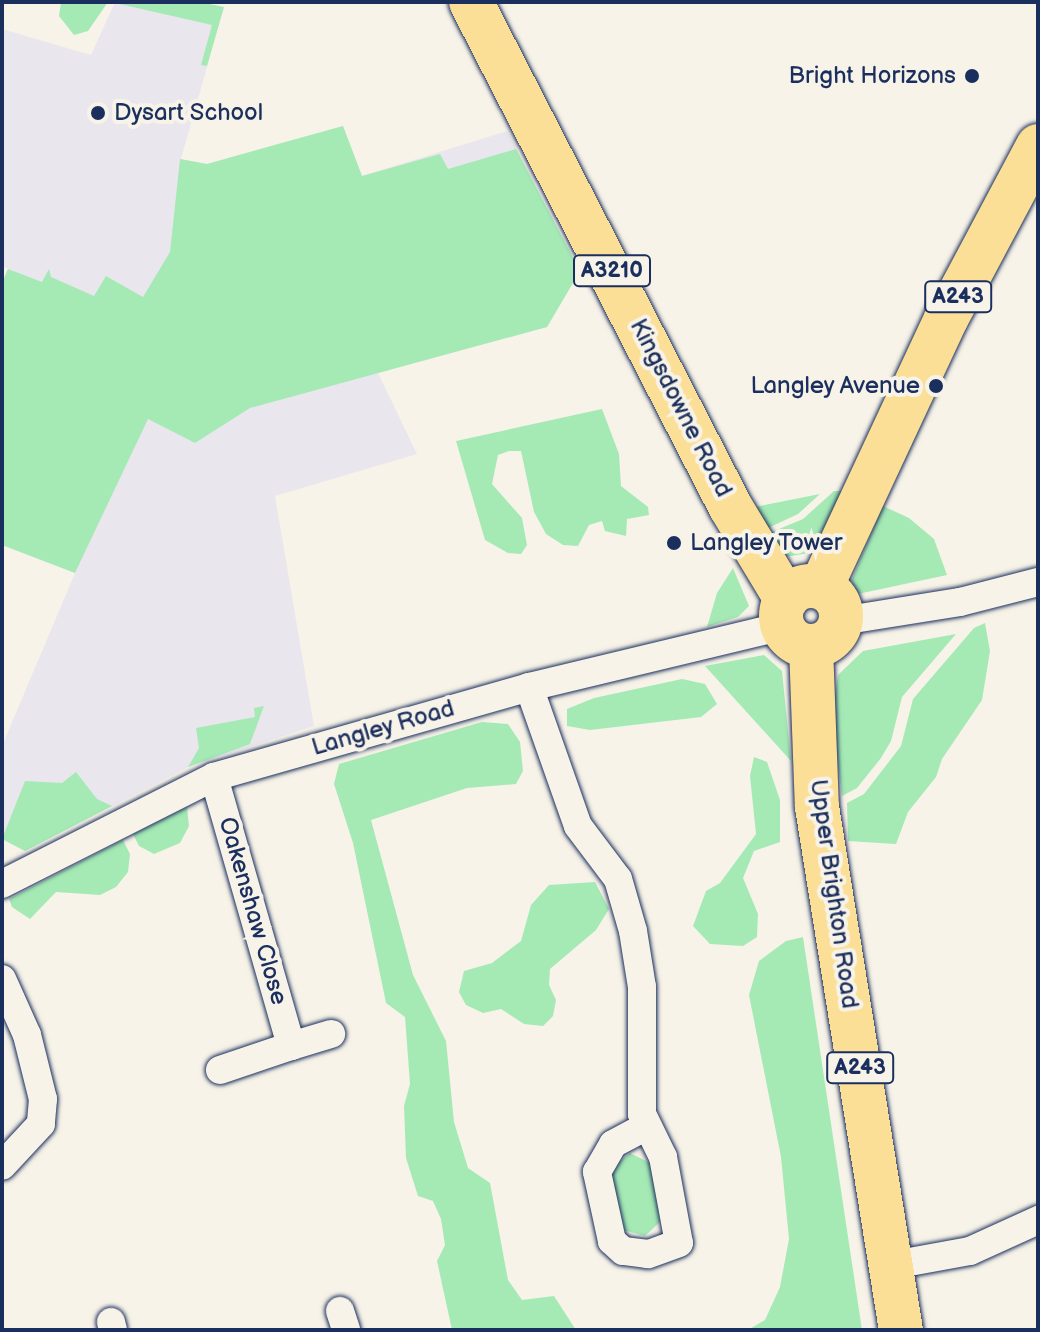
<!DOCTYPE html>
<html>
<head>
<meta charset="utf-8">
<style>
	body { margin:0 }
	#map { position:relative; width:1040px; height:1332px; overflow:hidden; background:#f7f3e8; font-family:"Balsamiq Sans",sans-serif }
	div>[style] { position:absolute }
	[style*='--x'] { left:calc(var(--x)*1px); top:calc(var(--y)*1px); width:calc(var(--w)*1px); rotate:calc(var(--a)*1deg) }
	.built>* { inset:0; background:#eae6ee }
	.green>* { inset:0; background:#a5eab5 }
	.roads { filter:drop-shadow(0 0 2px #1b2f5e) drop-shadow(0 0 2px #1b2f5e) }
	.minor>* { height:28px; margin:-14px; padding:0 14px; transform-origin:14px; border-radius:14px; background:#f7f3e8 }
	.primary>* { height:44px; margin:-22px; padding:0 22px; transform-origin:22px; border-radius:22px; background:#fbdf96 }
	.primary>.ring { margin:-22px; padding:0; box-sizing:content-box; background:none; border:44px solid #fbdf96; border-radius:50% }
	.dots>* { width:22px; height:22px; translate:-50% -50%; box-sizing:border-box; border:4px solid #f7f3e8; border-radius:50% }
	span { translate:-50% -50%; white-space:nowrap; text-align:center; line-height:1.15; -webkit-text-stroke:8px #f7f3e8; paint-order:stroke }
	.shield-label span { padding:2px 6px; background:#f7f3e8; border:2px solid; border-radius:6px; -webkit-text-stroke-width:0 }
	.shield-label { font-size:22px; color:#1b2f5e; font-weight:700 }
	.poi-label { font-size:24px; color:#1b2f5e }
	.right { translate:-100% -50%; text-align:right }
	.left { translate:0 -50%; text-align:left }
	.street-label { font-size:24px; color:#1b2f5e }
	.frame { position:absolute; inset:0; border:4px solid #1b2f5e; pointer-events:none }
</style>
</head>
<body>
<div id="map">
	<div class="built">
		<div style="clip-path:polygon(115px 2px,224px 7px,181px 159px,207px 164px,343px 126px,362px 176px,507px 131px,580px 271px,547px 327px,377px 371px,417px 454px,275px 496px,314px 726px,188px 767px,25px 851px,2px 839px,2px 746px,75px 573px,2px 545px,2px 283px,8px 269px,2px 266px,2px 29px,91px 55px)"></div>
	</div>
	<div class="green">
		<div style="clip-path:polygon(61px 2px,108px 2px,88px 31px,74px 35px,59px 16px)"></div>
		<div style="clip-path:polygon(200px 2px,224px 7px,207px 66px,201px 65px,212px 25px,115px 3px)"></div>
		<div style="clip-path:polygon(343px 126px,362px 176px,440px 154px,448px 169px,516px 149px,580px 271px,547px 327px,250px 408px,195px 443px,148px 419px,75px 573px,2px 545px,2px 283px,8px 269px,42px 282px,49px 269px,51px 277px,94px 296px,106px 276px,143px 297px,170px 252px,180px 159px,207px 164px)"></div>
		<div style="clip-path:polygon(602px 409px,619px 454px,621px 486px,648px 507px,649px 515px,627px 519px,626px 536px,605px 531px,602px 521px,589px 525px,578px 546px,563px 545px,546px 534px,534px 512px,521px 451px,509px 451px,498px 455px,492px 484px,522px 518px,527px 545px,521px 554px,508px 553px,485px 540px,456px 441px)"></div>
		<div style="clip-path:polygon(834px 491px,842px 491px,817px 542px,809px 553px,785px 557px,767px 534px,803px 519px)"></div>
		<div style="clip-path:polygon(820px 494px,798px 514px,766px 529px,755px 507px)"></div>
		<div style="clip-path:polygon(883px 506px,909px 518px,934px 539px,947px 575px,853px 595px,852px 579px)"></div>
		<div style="clip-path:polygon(733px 568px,749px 606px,738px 617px,707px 627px,717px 593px)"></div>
		<div style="clip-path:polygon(985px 623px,990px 651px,982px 700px,942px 759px,936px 777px,908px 812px,896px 844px,848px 841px,847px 803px,864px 794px,901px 746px,913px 699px,974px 628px)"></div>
		<div style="clip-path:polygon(956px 634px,902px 697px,891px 741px,881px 758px,857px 788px,842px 796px,832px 714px,838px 675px,863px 651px)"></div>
		<div style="clip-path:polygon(764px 655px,782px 671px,791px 761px,705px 666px)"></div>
		<div style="clip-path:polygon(682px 679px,705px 684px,717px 704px,701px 717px,590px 730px,567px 726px,567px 709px,594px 698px)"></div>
		<div style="clip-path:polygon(264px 706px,250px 744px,188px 767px,199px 748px,196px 728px,255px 717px,254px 708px)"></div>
		<div style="clip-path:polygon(482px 722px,508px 724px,520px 742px,523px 771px,516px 784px,467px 788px,371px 820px,413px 975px,446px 1041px,454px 1122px,468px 1168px,490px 1183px,508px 1280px,522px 1300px,554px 1296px,576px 1330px,452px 1330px,437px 1261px,445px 1245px,441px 1219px,433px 1201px,418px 1196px,406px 1158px,404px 1106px,410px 1084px,405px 1017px,386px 1003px,353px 843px,334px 784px,339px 764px)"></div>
		<div style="clip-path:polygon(754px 757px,767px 762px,780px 800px,780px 842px,754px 851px,743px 878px,758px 914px,757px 937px,743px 946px,710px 944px,693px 926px,706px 891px,720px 883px,756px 834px,750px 776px)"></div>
		<div style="clip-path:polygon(76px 772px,97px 799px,112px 806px,25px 851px,2px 839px,25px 781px,62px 783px)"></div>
		<div style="clip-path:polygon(187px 807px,189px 826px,180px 843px,154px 854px,139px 846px,133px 834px)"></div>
		<div style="clip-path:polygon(123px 840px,130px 854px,128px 872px,116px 887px,100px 895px,56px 892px,30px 919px,12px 907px,9px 899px)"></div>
		<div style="clip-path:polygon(595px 882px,609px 909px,596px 930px,550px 969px,549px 985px,556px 1000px,553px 1016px,543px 1026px,524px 1024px,501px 1009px,483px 1013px,466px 1005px,459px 992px,464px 971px,492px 963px,521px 941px,531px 905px,549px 885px)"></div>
		<div style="clip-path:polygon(803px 937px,862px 1330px,748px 1330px,765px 1320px,780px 1287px,789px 1239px,781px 1157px,749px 995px,759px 961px,786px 941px)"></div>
		<div style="clip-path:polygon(630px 1153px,654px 1165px,663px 1219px,645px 1236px,623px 1230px,608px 1182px,612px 1168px)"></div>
	</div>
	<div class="roads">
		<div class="minor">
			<div style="--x:841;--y:621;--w:121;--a:-9.1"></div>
			<div style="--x:960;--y:602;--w:81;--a:-14.4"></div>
			<div style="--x:529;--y:687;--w:147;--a:70.6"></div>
			<div style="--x:578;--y:826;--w:66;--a:53"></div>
			<div style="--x:618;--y:879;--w:54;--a:73.9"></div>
			<div style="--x:633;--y:931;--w:57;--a:80.9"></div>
			<div style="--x:642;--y:987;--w:127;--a:90"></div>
			<div style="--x:642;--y:1114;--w:48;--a:64"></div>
			<div style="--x:663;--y:1157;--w:87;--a:79.5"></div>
			<div style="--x:679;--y:1243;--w:33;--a:160"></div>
			<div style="--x:648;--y:1254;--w:25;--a:-173"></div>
			<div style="--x:623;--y:1251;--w:15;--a:-138"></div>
			<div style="--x:612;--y:1241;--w:71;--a:-102.3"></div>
			<div style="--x:597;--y:1172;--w:32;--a:-60"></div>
			<div style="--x:613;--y:1144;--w:36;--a:-28"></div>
			<div style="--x:214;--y:777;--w:280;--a:74"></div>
			<div style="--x:291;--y:1046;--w:75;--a:161.3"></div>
			<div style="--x:2;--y:884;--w:237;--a:-26.8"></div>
			<div style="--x:214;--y:777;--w:328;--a:-15.9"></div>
			<div style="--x:529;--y:687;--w:261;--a:-13.5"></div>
			<div style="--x:2;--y:979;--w:61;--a:65.9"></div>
			<div style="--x:27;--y:1035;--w:66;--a:76"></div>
			<div style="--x:43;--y:1099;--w:25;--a:95"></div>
			<div style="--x:41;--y:1124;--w:57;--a:132.9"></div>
			<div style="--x:291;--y:1046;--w:42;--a:-16.7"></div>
			<div style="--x:893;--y:1265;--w:78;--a:-10.3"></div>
			<div style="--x:970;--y:1251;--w:75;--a:-24.5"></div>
			<div style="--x:340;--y:1311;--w:20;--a:72"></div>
			<div style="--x:111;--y:1322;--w:8;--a:76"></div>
		</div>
		<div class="primary">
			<div style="--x:471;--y:2;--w:567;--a:62.8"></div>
			<div style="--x:730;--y:506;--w:109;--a:58.9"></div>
			<div class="ring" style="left:781px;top:586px;width:16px;height:16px"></div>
			<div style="--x:821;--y:587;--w:296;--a:-65"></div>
			<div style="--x:946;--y:319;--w:196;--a:-62"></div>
			<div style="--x:811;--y:646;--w:161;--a:87.9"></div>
			<div style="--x:817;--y:807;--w:530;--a:80.88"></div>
		</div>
	</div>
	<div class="dots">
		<div style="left:972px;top:76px;background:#1b2f5e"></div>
		<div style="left:98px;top:113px;background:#1b2f5e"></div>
		<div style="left:936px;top:386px;background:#1b2f5e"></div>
		<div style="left:674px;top:543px;background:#1b2f5e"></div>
	</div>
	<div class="shield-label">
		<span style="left:612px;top:271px">A3210</span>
		<span style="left:958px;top:297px">A243</span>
		<span style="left:860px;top:1068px">A243</span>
	</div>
	<div class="poi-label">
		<span class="right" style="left:956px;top:76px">Bright Horizons</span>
		<span class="left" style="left:114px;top:113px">Dysart School</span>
		<span class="right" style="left:920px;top:386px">Langley Avenue</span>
		<span class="left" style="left:690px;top:543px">Langley Tower</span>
	</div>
	<div class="street-label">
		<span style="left:681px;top:408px;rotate:63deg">Kingsdowne Road</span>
		<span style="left:383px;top:728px;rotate:-16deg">Langley Road</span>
		<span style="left:834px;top:894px;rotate:82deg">Upper Brighton Road</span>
		<span style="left:253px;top:911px;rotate:74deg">Oakenshaw Close</span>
	</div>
	<div class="frame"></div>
</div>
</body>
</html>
